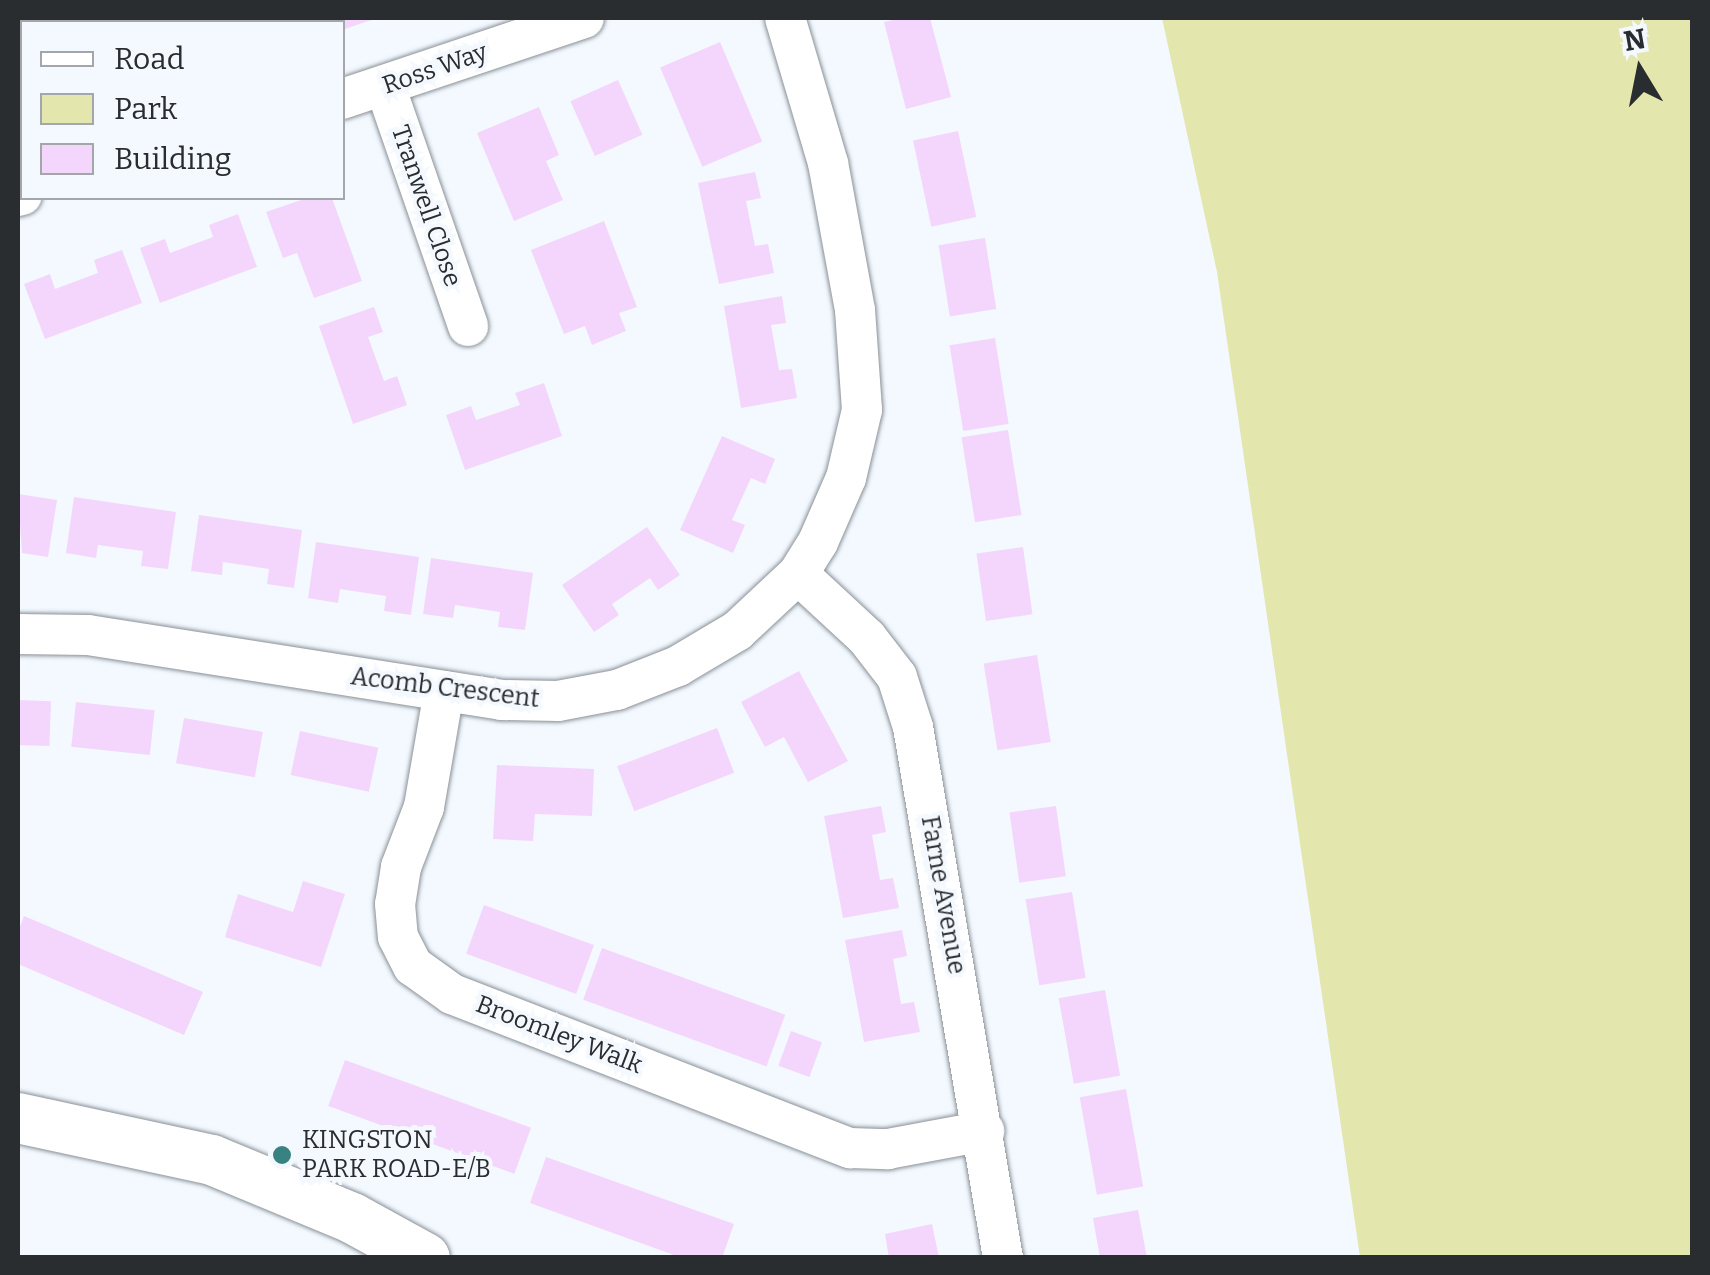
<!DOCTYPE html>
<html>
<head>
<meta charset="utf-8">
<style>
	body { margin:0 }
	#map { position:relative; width:1710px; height:1275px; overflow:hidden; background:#f3f9ff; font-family:Bitter,serif }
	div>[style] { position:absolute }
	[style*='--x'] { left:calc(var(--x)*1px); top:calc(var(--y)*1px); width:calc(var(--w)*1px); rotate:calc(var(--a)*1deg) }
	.green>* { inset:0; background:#e3e7ad }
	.building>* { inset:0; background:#f4d6fd; transform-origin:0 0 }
	.roads { filter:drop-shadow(0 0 2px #8a9097) drop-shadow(0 0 2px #8a9097) }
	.minor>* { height:40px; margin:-20px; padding:0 20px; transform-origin:20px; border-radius:20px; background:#fff }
	.tertiary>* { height:50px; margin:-25px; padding:0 25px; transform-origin:25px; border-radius:25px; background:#fff }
	.dots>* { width:28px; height:28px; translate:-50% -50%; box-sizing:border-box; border:5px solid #f3f9ff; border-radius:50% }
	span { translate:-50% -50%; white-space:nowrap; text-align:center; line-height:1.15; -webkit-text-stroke:8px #f3f9ff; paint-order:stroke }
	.street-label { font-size:25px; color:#2a2d2f }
	.poi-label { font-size:25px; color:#2a2d2f }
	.left { translate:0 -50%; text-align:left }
	.frame { position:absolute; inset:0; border:20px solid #2a2d2f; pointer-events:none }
	.legend { position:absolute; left:20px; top:20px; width:325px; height:180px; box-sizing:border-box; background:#f3f9ff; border:2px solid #a3a7ac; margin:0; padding:12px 18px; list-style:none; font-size:30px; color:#2a2d2f }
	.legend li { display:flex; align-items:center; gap:20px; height:50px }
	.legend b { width:50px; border:2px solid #a3a7ac }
	.north { position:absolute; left:1590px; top:20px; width:100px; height:100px; -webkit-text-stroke:8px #f3f9ff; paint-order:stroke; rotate:350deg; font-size:28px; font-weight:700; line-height:40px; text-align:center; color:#2a2d2f }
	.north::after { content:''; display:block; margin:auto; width:35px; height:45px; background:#2a2d2f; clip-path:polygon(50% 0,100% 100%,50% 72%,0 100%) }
</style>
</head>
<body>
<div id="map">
	<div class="green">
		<div style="clip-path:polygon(1162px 18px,1692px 18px,1692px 1257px,1360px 1257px,1217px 272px)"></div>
	</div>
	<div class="building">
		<div style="left:179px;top:18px;width:110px;height:4px"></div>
		<div style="clip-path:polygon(312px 18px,377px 18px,342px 30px,342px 22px,314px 22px)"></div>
		<div style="clip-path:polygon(902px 18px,930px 18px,951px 97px,906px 109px,884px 22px)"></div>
		<div style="left:720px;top:42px;width:108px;height:65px;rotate:67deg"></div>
		<div style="left:22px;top:62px;width:46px;height:4px;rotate:90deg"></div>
		<div style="left:618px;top:80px;width:60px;height:52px;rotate:66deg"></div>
		<div style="clip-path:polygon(539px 107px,559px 155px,546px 161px,563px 200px,514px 221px,477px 133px)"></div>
		<div style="left:958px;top:131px;width:88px;height:46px;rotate:78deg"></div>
		<div style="clip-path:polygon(755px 172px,761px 198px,746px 201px,755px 246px,768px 244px,774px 273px,719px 284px,698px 183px)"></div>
		<div style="clip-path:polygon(307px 198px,332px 198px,362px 281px,314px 298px,297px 253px,283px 258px,266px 212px)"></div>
		<div style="clip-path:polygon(238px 214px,257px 267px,160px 303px,140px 248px,165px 239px,170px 253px,213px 237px,209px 225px)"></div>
		<div style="clip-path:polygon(604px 221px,637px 307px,619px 313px,626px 331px,592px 345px,585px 326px,564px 334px,531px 250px)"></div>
		<div style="left:985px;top:238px;width:72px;height:47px;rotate:81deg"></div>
		<div style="clip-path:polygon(122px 250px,142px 303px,45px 339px,24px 284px,50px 274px,55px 289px,98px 273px,94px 260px)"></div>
		<div style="clip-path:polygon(782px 296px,786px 323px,771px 325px,779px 370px,792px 369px,797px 398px,741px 408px,724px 306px)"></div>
		<div style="clip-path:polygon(374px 307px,383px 332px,368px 337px,384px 381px,397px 376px,407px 405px,353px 424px,319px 326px)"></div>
		<div style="left:995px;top:338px;width:87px;height:46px;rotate:81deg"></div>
		<div style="clip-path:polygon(544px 383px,562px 436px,465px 470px,446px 415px,471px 406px,476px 420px,520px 405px,515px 393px)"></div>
		<div style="left:1008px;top:430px;width:86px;height:47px;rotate:81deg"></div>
		<div style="clip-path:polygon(722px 436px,775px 459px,765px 484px,751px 478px,732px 520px,745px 525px,733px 553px,680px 530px)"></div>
		<div style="clip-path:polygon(18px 494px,57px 500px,48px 557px,22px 553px)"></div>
		<div style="clip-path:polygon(74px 497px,176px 512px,168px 569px,141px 566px,143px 551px,98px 545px,96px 558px,66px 553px)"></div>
		<div style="clip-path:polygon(199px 515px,302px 530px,294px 588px,267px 584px,269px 569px,223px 562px,222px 575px,191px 571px)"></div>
		<div style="clip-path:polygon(647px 527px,680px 575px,658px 590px,650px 578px,612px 604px,619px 615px,594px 632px,562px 585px)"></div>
		<div style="clip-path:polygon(316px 542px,419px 557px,411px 615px,384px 611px,386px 596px,340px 589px,338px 603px,308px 598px)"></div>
		<div style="left:1023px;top:547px;width:68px;height:47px;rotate:82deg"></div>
		<div style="clip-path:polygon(431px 558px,533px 573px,525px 630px,498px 627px,500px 612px,455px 605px,453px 618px,423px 614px)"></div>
		<div style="left:1037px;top:655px;width:88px;height:54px;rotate:81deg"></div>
		<div style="clip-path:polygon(799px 671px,848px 761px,808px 782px,784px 737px,765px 747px,741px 702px)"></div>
		<div style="left:18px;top:700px;width:33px;height:45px;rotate:2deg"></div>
		<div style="left:76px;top:702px;width:79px;height:45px;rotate:6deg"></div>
		<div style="left:184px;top:718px;width:80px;height:46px;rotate:10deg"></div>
		<div style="left:717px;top:728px;width:48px;height:107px;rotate:69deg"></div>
		<div style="left:300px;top:731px;width:80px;height:45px;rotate:12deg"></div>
		<div style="clip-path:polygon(497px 765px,594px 769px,592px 816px,535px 814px,533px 841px,493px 839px)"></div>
		<div style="clip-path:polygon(881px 806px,886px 832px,872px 835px,880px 880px,893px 878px,899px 908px,843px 918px,824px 816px)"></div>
		<div style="left:1056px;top:806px;width:71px;height:47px;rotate:82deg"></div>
		<div style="clip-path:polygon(303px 881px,345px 894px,321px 967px,225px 937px,238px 894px,293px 912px)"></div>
		<div style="left:1072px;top:892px;width:87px;height:47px;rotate:81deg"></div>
		<div style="left:484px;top:905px;width:117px;height:52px;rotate:20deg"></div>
		<div style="clip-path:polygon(24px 916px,203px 992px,184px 1035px,18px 964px,18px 932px)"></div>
		<div style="clip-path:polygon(902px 930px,907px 956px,893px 959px,901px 1004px,914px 1002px,920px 1032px,864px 1042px,845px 940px)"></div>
		<div style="left:602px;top:948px;width:195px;height:55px;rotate:20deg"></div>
		<div style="left:1105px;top:990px;width:87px;height:47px;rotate:80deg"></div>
		<div style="left:791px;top:1031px;width:33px;height:37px;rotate:20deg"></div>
		<div style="left:345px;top:1060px;width:198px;height:49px;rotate:20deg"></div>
		<div style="left:1126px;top:1089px;width:99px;height:47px;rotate:80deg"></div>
		<div style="clip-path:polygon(546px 1157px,734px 1224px,722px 1258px,682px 1258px,530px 1203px)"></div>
		<div style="clip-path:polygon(1138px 1210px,1147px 1258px,1100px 1258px,1093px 1218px)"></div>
		<div style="clip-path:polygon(932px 1224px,939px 1258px,889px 1258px,885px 1234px)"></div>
	</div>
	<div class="roads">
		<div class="minor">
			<div style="--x:385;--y:86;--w:254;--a:70.9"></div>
			<div style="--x:342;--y:99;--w:255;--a:-18.5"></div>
			<div style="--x:18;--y:196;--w:4;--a:-14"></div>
			<div style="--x:798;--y:574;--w:94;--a:42.8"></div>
			<div style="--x:867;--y:638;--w:49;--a:52.4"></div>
			<div style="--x:897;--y:677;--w:52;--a:72.3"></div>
			<div style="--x:913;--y:727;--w:539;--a:80.38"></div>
			<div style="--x:18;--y:634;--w:70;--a:0.8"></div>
			<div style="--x:88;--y:635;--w:418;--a:8.9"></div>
			<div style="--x:501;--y:700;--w:57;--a:1"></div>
			<div style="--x:558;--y:701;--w:60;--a:-10.6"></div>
			<div style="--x:617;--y:690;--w:66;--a:-21.5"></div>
			<div style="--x:678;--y:666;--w:69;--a:-30.7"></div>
			<div style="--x:737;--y:631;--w:83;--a:-43.1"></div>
			<div style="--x:798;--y:574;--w:38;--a:-58"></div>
			<div style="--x:818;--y:542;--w:70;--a:-66.4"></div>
			<div style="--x:846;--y:478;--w:70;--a:-76.8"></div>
			<div style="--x:862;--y:410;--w:100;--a:-94"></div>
			<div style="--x:855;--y:310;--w:149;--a:-100.4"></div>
			<div style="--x:828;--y:163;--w:151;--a:-106.5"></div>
			<div style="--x:444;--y:691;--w:118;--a:99.8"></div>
			<div style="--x:424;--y:807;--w:64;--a:111"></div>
			<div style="--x:401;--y:867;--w:37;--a:99"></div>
			<div style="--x:395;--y:904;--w:33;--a:85"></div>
			<div style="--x:398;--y:937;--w:33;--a:63"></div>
			<div style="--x:413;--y:966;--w:48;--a:35.7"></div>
			<div style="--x:452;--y:994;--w:427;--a:21.2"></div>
			<div style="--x:850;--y:1148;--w:38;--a:2"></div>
			<div style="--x:888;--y:1149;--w:98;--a:-10.6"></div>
		</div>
		<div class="tertiary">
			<div style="--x:18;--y:1118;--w:198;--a:12.2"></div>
			<div style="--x:212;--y:1160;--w:152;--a:22.5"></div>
			<div style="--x:352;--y:1218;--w:83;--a:28.7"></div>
		</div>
	</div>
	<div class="dots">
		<div style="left:282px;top:1155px;background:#398282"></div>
	</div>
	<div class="street-label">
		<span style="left:435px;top:69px;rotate:-19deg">Ross Way</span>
		<span style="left:426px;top:206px;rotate:71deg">Tranwell Close</span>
		<span style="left:445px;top:688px;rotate:7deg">Acomb Crescent</span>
		<span style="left:943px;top:895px;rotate:80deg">Farne Avenue</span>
		<span style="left:559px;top:1035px;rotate:21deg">Broomley Walk</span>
	</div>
	<div class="poi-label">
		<span class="left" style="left:302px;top:1155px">KINGSTON<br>PARK ROAD-E/B</span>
	</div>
	<div class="frame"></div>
	<ul class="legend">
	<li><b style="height:12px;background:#fff"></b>Road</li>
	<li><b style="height:28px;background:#e3e7ad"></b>Park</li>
	<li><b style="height:28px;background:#f4d6fd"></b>Building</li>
	</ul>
	<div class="north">N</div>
</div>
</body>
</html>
